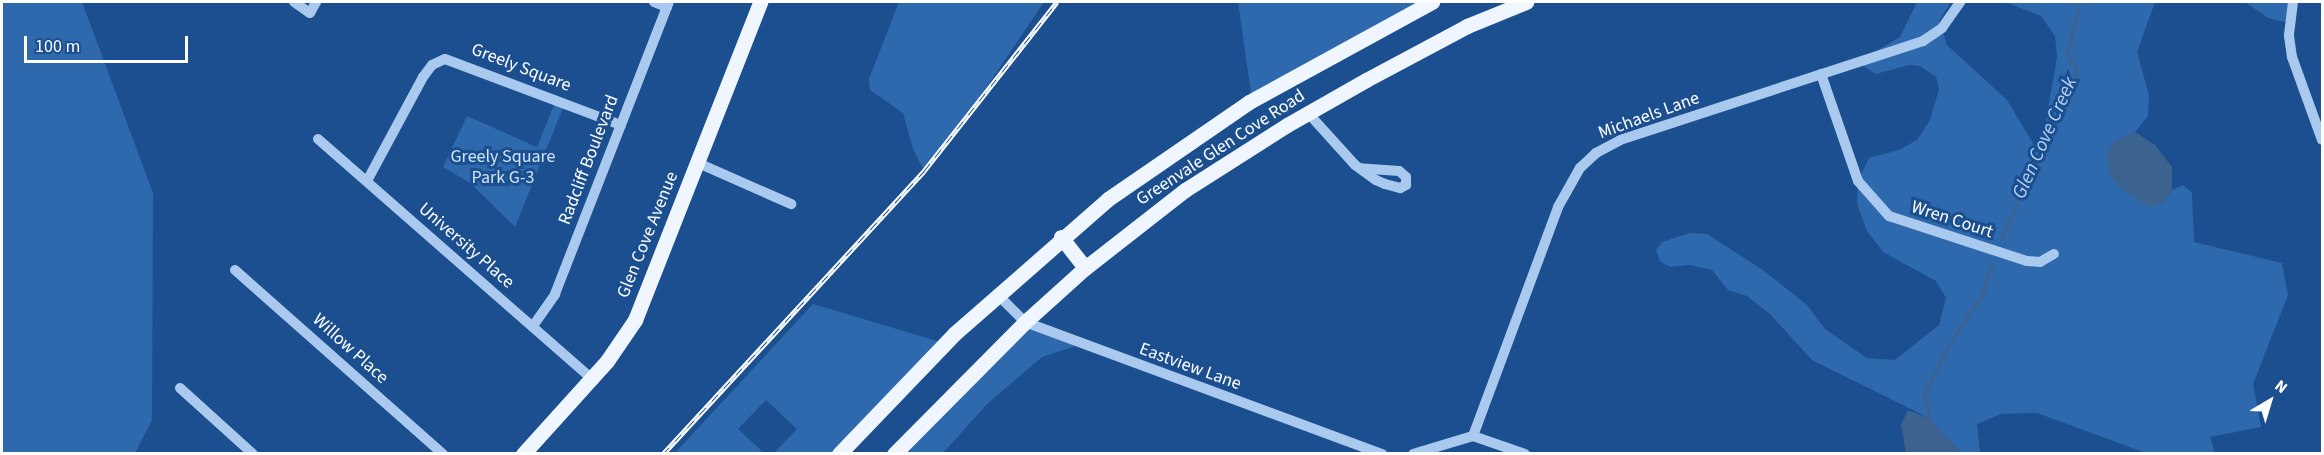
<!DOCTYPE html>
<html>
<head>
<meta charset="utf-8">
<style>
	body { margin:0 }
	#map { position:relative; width:2324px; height:455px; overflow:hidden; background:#1b4f8f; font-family:"Source Sans 3",sans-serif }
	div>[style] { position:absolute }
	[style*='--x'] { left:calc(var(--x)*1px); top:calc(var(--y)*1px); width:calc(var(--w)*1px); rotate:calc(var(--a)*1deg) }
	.green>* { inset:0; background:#2e69ad }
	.water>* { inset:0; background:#3c6290 }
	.stream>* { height:3px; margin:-1.5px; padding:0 1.5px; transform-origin:1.5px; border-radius:1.5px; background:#3c6290 }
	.minor>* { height:10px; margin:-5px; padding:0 5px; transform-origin:5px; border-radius:5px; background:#a9c9ee }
	.major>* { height:15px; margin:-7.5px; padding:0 7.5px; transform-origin:7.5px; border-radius:7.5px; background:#f0f6ff }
	.rail>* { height:5px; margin-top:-2.5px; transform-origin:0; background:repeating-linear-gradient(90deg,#1b4f8f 0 9px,#fff 0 18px); box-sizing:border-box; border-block:2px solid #fff }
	span { translate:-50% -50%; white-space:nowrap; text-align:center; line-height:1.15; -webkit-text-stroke:6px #1b4f8f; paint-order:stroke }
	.street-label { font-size:18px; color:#fff }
	.park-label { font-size:18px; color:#cfe3fa }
	.water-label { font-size:20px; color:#b5d3f5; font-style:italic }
	.frame { position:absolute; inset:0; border:3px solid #fff; pointer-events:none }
	.north { position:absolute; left:2240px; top:371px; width:60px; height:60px; -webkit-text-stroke:4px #1b4f8f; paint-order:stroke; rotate:38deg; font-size:16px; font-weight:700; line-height:24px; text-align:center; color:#fff }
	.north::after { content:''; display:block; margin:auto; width:21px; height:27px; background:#fff; clip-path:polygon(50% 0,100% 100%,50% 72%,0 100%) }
	.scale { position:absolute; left:24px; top:36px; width:164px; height:27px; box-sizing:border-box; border:3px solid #fff; border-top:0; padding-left:8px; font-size:18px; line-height:21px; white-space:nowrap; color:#fff; -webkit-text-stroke:4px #1b4f8f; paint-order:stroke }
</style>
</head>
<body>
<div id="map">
	<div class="green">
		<div style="clip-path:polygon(2px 2px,82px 2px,153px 193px,152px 420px,135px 453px,2px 453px)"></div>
		<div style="clip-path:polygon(899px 2px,1044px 2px,967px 116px,924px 171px,913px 149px,903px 113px,870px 90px,869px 79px)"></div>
		<div style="clip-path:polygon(1238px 2px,1432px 2px,1252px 99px)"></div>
		<div style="clip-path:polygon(1917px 2px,1951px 2px,1939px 21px,1947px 45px,2007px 100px,2040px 155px,2057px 57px,2055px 36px,2041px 16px,2005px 2px,2155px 2px,2137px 52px,2149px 95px,2148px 116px,2135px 132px,2116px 140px,2163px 203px,2172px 190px,2183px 185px,2192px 193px,2194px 242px,2282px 263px,2288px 295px,2253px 384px,2261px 427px,2210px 437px,2215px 453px,2146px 453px,2037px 413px,2001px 414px,1977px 424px,1980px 453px,1961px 453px,1929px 418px,1812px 360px,1771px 315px,1747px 296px,1728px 290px,1712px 270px,1690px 265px,1670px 267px,1660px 261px,1656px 250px,1662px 242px,1690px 233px,1707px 234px,1763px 270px,1807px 305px,1825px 329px,1867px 358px,1895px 360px,1939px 325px,1946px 298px,1936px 281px,1883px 252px,1867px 231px,1857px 204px,1858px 181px,1869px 158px,1899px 150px,1917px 140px,1930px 120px,1939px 89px,1936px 77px,1920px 66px,1909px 65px,1876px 74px,1857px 62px,1900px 37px)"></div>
		<div style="clip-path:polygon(2245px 2px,2293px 2px,2289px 23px,2268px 18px)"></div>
		<div style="clip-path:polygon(556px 100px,565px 103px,515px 227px,470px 183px,443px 167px,467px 116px,537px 147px)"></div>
		<div style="clip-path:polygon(813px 304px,944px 343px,839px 453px,774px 453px,797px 429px,766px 400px,738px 429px,764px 453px,674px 454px)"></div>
		<div style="clip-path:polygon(1025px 322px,1082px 344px,1042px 357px,987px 404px,943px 453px,894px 454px)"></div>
	</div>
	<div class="water">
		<div style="clip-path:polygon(2135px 132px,2155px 145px,2172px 167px,2172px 190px,2163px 203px,2150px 207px,2125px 192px,2110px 176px,2107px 152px,2116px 140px)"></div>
		<div style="clip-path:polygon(1908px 410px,1929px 418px,1961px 453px,1906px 453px,1901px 425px)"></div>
	</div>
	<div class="stream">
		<div style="--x:2001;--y:239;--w:184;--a:-65.7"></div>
		<div style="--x:2077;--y:71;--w:19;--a:-122"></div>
		<div style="--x:2067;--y:55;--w:55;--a:-76.2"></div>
		<div style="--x:1930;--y:420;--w:27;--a:-103"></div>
		<div style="--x:1924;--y:394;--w:69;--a:-62.3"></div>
		<div style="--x:1956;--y:333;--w:46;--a:-55.6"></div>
		<div style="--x:1982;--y:295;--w:32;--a:-72"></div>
	</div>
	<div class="minor">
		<div style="--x:294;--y:2;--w:19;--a:35"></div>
		<div style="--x:310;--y:13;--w:13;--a:-61"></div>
		<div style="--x:654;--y:2;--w:14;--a:21"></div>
		<div style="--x:2293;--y:2;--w:34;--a:97"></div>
		<div style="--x:2289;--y:36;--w:21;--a:82"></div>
		<div style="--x:2292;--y:57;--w:88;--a:70.1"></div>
		<div style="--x:1821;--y:74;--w:113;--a:70.9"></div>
		<div style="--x:1858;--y:181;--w:47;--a:48.5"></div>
		<div style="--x:1889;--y:216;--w:145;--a:18.1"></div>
		<div style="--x:2027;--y:261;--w:13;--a:4"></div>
		<div style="--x:2040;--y:262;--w:16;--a:-30"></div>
		<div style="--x:1308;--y:113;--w:70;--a:47.9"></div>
		<div style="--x:1355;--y:165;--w:26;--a:36"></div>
		<div style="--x:1376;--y:180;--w:10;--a:24"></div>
		<div style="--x:1385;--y:184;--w:16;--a:15"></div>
		<div style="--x:1400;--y:188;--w:7;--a:-27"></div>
		<div style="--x:1406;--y:185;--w:8;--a:-90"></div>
		<div style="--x:1406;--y:177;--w:9;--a:-139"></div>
		<div style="--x:1399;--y:171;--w:39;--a:-176"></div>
		<div style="--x:318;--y:139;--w:364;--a:41.2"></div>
		<div style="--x:698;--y:163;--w:102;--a:23.8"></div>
		<div style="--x:367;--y:181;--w:118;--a:-61.7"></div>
		<div style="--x:423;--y:77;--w:15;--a:-53"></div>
		<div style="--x:432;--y:65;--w:14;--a:-25"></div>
		<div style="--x:445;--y:59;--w:188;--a:20.6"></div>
		<div style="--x:235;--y:270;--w:278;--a:41.5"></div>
		<div style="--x:997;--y:294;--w:40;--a:45"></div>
		<div style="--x:1025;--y:322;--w:381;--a:20.3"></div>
		<div style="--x:533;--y:326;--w:39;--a:-55"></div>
		<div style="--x:555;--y:294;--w:313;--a:-68.7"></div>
		<div style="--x:180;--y:388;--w:98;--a:42.1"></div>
		<div style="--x:1473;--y:436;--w:244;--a:-69.6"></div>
		<div style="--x:1558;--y:207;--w:45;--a:-60.6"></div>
		<div style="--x:1580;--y:168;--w:22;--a:-43"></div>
		<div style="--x:1596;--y:153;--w:27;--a:-28"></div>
		<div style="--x:1620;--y:140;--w:319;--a:-18.1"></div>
		<div style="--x:1923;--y:41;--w:23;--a:-34"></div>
		<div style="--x:1942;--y:28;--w:32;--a:-55"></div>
		<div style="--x:1413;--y:454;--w:63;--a:-16.7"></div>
		<div style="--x:1473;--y:436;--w:55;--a:19.1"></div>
	</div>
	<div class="major">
		<div style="--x:1061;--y:237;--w:39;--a:52"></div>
		<div style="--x:523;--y:454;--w:125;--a:-47.9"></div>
		<div style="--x:607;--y:361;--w:50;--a:-55.7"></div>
		<div style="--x:635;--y:320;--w:342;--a:-68.5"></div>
		<div style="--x:839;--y:454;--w:166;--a:-46.2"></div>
		<div style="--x:954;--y:334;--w:205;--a:-41.2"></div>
		<div style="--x:1108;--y:199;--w:171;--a:-34.5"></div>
		<div style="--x:1249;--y:102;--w:209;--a:-28.7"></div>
		<div style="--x:894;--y:454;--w:186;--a:-45.2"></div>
		<div style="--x:1025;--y:322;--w:81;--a:-42"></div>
		<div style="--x:1085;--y:268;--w:127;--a:-38"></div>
		<div style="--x:1185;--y:190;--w:121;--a:-32.5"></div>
		<div style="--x:1287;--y:125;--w:91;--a:-29.7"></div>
		<div style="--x:1366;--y:80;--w:115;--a:-28.1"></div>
		<div style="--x:1467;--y:26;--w:64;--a:-22.1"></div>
	</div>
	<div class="rail">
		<div style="--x:663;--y:454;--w:385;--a:-47.3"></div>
		<div style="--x:924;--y:171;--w:215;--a:-51.8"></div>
	</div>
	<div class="street-label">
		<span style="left:521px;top:68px;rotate:21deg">Greely Square</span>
		<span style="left:1649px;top:116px;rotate:-20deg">Michaels Lane</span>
		<span style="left:1221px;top:148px;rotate:-33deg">Greenvale Glen Cove Road</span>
		<span style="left:589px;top:160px;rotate:-69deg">Radcliff Boulevard</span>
		<span style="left:1952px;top:220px;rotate:18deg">Wren Court</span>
		<span style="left:648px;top:235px;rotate:-68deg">Glen Cove Avenue</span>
		<span style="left:466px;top:246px;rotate:41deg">University Place</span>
		<span style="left:350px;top:349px;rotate:42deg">Willow Place</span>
		<span style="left:1190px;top:367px;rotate:20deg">Eastview Lane</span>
	</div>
	<div class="park-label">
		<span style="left:503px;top:168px">Greely Square<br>Park G-3</span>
	</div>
	<div class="water-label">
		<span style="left:2045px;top:138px;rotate:-66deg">Glen Cove Creek</span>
	</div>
	<div class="frame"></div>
	<div class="north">N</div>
	<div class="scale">100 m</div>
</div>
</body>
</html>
